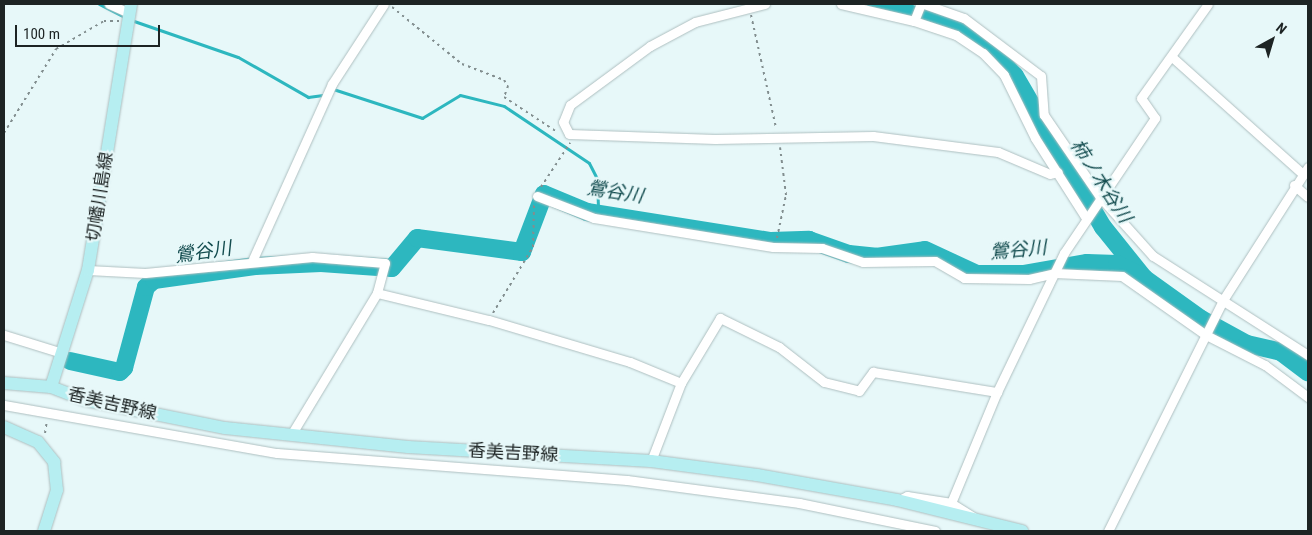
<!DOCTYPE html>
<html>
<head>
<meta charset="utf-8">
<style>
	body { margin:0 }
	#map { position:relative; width:1312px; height:535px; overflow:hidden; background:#e7f8f9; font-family:"Roboto Condensed","Noto Sans JP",sans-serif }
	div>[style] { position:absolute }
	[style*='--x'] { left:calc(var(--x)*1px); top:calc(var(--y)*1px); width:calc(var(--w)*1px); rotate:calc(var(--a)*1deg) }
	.stream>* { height:3px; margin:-1.5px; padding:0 1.5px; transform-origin:1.5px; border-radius:1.5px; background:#2db7bf }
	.river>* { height:18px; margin:-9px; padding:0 9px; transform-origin:9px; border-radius:9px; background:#2db7bf }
	.path>* { height:2px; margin-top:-1px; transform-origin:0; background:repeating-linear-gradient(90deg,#828e8f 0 2.5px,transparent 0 6.5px) }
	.roads { filter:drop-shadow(0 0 1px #aebfc0) drop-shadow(0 0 1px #aebfc0) }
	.minor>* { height:9px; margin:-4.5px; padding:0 4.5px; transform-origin:4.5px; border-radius:4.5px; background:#fff }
	.secondary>* { height:12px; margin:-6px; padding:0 6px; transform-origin:6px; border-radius:6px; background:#b6eef1 }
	span { translate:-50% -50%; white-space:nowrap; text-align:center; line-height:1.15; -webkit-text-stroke:4.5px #e7f8f9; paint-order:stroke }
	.street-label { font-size:18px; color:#1d2424 }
	.water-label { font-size:19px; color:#134c4f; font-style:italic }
	.frame { position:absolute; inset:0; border:5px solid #1d2424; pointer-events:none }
	.north { position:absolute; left:1247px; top:15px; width:50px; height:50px; -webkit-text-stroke:4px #e7f8f9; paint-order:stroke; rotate:39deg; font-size:14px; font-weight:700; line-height:20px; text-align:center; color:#1d2424 }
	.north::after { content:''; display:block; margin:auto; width:18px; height:22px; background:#1d2424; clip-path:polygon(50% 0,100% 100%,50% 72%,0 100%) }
	.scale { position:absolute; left:15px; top:25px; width:145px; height:22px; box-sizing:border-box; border:2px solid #1d2424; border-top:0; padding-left:6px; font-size:15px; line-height:18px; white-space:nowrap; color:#1d2424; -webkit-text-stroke:4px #e7f8f9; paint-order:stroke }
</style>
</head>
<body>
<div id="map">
	<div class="stream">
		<div style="--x:99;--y:4;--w:29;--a:27"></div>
		<div style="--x:131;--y:20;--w:113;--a:19.1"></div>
		<div style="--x:238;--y:57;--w:81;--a:29.7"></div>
		<div style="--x:308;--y:97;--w:15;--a:-8"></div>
		<div style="--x:333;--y:89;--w:94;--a:18"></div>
		<div style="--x:422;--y:118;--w:44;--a:-31.2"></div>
		<div style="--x:460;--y:95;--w:45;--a:14"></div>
		<div style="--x:504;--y:106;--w:102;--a:33.8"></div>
		<div style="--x:589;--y:163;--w:18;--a:63"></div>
		<div style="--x:597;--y:179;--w:34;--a:88"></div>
	</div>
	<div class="river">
		<div style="--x:876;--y:4;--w:82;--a:15.6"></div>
		<div style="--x:955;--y:26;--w:41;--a:34.1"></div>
		<div style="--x:989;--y:49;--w:37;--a:46"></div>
		<div style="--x:1015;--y:76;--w:175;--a:59.8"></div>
		<div style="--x:1103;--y:227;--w:65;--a:51.2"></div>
		<div style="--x:1144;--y:278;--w:70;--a:35.7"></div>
		<div style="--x:1201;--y:319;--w:52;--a:28.5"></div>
		<div style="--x:1247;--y:344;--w:35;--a:13"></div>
		<div style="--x:1281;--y:352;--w:34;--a:37"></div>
		<div style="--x:70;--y:361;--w:51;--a:12.4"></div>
		<div style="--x:120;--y:372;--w:6;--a:-45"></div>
		<div style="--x:124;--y:368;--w:84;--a:-74.8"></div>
		<div style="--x:146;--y:287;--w:11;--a:-41"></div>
		<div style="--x:154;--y:280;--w:102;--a:-7.9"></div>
		<div style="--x:255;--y:266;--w:66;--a:-2.6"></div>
		<div style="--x:321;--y:263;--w:71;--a:4"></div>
		<div style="--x:392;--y:268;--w:39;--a:-50"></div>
		<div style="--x:417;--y:238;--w:106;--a:7.6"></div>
		<div style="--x:522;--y:252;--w:62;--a:-69.2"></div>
		<div style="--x:544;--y:194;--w:47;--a:22.7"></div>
		<div style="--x:587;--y:212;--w:186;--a:9"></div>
		<div style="--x:771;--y:241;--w:38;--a:-2"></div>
		<div style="--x:809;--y:240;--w:42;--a:19.3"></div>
		<div style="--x:849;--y:254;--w:27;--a:6"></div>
		<div style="--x:876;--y:257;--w:49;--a:-8.1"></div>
		<div style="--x:925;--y:250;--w:57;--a:24.8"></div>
		<div style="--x:977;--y:274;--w:46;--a:0"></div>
		<div style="--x:1023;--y:274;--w:65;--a:-9.8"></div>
		<div style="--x:1087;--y:263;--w:30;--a:2"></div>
		<div style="--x:1117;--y:264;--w:30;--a:27"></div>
	</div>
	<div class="path">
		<div style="--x:392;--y:7;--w:90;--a:39.2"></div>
		<div style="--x:462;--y:64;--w:45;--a:20.9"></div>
		<div style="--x:504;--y:80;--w:7;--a:56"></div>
		<div style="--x:508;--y:86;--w:12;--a:110"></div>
		<div style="--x:504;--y:97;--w:64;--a:33.4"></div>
		<div style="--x:751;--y:15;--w:116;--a:77.5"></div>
		<div style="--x:4;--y:133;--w:99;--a:-58.2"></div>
		<div style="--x:56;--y:49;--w:56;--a:-30.3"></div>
		<div style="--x:104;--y:21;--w:15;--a:0"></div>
		<div style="--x:541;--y:187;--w:53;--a:-56.6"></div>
		<div style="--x:777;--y:238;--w:44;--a:-78.2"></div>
		<div style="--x:786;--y:195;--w:48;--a:-97.1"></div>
		<div style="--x:493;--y:313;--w:77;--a:-58.8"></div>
		<div style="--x:533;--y:247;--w:42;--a:-88.6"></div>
		<div style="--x:45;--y:433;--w:13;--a:-81"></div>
	</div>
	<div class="roads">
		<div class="minor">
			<div style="--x:109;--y:4;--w:22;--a:24"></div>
			<div style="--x:765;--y:4;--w:72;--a:165.6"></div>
			<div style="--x:695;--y:22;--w:51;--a:151.9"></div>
			<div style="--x:650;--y:46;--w:99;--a:143.6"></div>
			<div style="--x:570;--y:105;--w:18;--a:112"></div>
			<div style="--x:563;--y:122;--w:13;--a:63"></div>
			<div style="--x:569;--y:134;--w:146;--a:2"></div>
			<div style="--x:715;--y:139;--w:158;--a:-1.1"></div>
			<div style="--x:873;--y:136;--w:126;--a:7.3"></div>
			<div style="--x:998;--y:152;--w:56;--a:22.9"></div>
			<div style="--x:1050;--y:174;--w:8;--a:-14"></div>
			<div style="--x:841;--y:4;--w:75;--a:13.1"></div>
			<div style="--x:914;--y:21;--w:44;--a:18.4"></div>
			<div style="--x:956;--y:35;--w:32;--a:34"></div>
			<div style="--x:983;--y:53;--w:30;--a:46"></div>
			<div style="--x:1004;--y:75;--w:70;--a:63.8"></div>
			<div style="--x:1035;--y:138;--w:95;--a:57.5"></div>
			<div style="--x:924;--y:4;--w:42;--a:19.3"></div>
			<div style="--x:964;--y:18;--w:96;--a:37"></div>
			<div style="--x:1041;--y:76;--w:39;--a:86"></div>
			<div style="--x:1044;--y:115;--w:99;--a:55.7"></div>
			<div style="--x:1100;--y:197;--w:79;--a:48.1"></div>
			<div style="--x:1153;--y:256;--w:184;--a:32.6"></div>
			<div style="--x:914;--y:21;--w:18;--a:-68"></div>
			<div style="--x:1172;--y:57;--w:176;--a:41.8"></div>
			<div style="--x:1294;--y:185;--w:18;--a:41"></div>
			<div style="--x:537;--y:196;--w:61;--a:21.1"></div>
			<div style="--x:594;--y:218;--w:181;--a:9.2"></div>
			<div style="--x:773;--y:247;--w:49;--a:1.2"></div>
			<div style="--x:822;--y:248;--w:43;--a:18.9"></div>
			<div style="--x:863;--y:262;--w:72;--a:-0.8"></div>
			<div style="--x:935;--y:261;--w:34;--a:30"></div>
			<div style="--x:964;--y:278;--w:65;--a:0.9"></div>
			<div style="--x:1029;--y:279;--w:26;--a:-13"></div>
			<div style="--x:1054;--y:273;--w:68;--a:2.5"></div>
			<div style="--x:1122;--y:276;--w:103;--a:35.1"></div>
			<div style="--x:1206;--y:335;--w:66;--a:27"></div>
			<div style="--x:1265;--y:365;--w:54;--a:36.7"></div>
			<div style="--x:253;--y:259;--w:192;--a:-65.7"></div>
			<div style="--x:332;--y:84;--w:95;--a:-57"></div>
			<div style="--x:88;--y:270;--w:57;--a:3"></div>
			<div style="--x:145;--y:273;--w:168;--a:-5.5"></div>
			<div style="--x:312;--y:257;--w:73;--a:4.7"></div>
			<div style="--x:385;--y:263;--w:31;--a:105"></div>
			<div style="--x:377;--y:293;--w:166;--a:121.2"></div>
			<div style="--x:377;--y:293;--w:115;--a:13.6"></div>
			<div style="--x:489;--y:320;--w:147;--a:16.6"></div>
			<div style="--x:630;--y:362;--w:55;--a:22.4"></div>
			<div style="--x:4;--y:335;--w:61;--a:17.2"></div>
			<div style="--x:4;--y:405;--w:277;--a:10"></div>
			<div style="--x:277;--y:453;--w:351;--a:4.4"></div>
			<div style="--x:627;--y:480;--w:174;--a:7.6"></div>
			<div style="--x:799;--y:503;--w:139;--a:11.6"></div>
			<div style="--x:651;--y:461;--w:84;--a:-69"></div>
			<div style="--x:681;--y:383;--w:76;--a:-59"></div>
			<div style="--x:720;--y:318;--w:66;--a:26.2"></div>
			<div style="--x:779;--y:347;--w:57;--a:37.9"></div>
			<div style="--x:824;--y:382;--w:36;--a:14"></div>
			<div style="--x:859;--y:391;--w:24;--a:-54"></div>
			<div style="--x:873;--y:372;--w:126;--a:9.2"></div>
			<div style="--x:899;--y:500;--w:9;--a:-27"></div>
			<div style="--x:907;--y:496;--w:45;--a:9"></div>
			<div style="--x:951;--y:503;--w:28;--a:32"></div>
			<div style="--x:951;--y:503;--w:120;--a:-67.5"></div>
			<div style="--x:997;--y:392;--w:154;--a:-64.3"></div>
			<div style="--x:1064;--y:253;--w:163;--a:-56"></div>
			<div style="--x:1155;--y:118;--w:24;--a:-125"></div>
			<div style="--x:1141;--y:98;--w:115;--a:-54.5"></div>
			<div style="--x:1108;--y:531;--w:258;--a:-63.5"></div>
			<div style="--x:1223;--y:300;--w:158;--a:-57.4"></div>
		</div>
		<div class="secondary">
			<div style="--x:4;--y:383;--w:47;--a:4.9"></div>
			<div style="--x:51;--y:387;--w:36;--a:21"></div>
			<div style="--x:85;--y:400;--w:143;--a:11.3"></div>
			<div style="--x:225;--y:428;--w:184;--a:5.9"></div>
			<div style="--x:408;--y:447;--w:243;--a:3.3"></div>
			<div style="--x:651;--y:461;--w:107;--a:7.5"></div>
			<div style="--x:757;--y:475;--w:142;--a:10.1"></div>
			<div style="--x:897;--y:500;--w:129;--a:13.9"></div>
			<div style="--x:51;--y:387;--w:123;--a:-72.5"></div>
			<div style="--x:88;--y:270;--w:269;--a:-80.8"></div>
			<div style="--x:4;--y:427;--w:37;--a:24"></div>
			<div style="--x:38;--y:442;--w:26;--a:51"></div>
			<div style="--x:54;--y:462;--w:28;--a:84"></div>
			<div style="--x:57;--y:490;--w:43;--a:107.6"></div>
		</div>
	</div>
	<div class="street-label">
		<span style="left:100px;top:197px;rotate:-81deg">切幡川島線</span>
		<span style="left:112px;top:404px;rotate:13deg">香美吉野線</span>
		<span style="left:513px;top:453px;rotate:3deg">香美吉野線</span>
	</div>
	<div class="water-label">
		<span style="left:1101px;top:181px;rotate:57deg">柿ノ木谷川</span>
		<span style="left:615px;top:192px;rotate:9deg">鶯谷川</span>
		<span style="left:1018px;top:250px;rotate:-5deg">鶯谷川</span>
		<span style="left:203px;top:252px;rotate:-8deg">鶯谷川</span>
	</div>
	<div class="frame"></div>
	<div class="north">N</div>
	<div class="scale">100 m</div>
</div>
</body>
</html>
